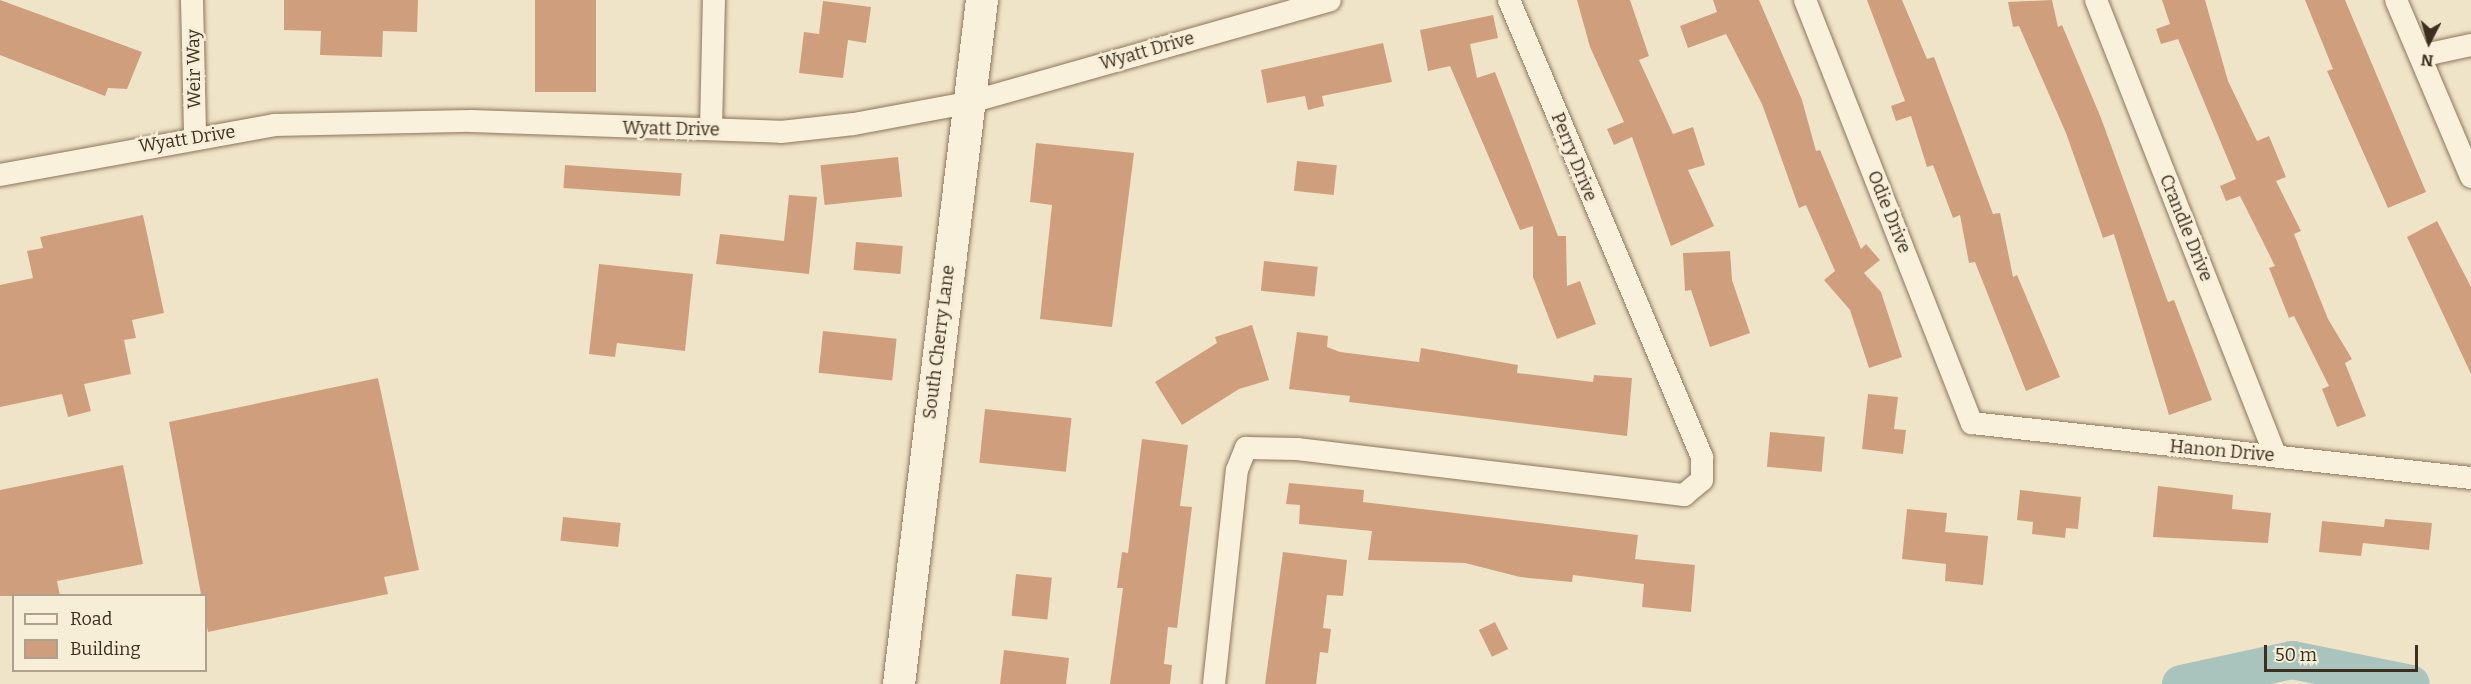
<!DOCTYPE html>
<html>
<head>
<meta charset="utf-8">
<style>
	body { margin:0 }
	#map { position:relative; width:2471px; height:684px; overflow:hidden; background:#f0e4c8; font-family:Bitter,serif }
	div>[style] { position:absolute }
	[style*='--x'] { left:calc(var(--x)*1px); top:calc(var(--y)*1px); width:calc(var(--w)*1px); rotate:calc(var(--a)*1deg) }
	.river>* { height:38px; margin:-19px; padding:0 19px; transform-origin:19px; border-radius:19px; background:#a9c4bc }
	.building>* { inset:0; background:#cf9f7d; transform-origin:0 0 }
	.roads { filter:drop-shadow(0 0 2px #8d765c) drop-shadow(0 0 2px #8d765c) }
	.street>* { height:22px; margin:-11px; padding:0 11px; transform-origin:11px; border-radius:11px; background:#faf1dc }
	.secondary>* { height:32px; margin:-16px; padding:0 16px; transform-origin:16px; border-radius:16px; background:#faf1dc }
	span { translate:-50% -50%; white-space:nowrap; text-align:center; line-height:1.15; -webkit-text-stroke:5px #f7eed8; paint-order:stroke }
	.street-label { font-size:18px; color:#3d2e20 }
	.legend { position:absolute; left:12px; top:594px; width:195px; height:78px; box-sizing:border-box; background:#f7eed8; border:2px solid #ada18e; margin:0; padding:8px 10px; list-style:none; font-size:18px; color:#3d2e20 }
	.legend li { display:flex; align-items:center; gap:12px; height:30px }
	.legend b { width:30px; border:2px solid #ada18e }
	.north { position:absolute; left:2399px; top:12px; width:60px; height:60px; -webkit-text-stroke:4px #f7eed8; paint-order:stroke; rotate:186deg; font-size:16px; font-weight:700; line-height:24px; text-align:center; color:#3d2e20 }
	.north::after { content:''; display:block; margin:auto; width:21px; height:27px; background:#3d2e20; clip-path:polygon(50% 0,100% 100%,50% 72%,0 100%) }
	.scale { position:absolute; left:2264px; top:645px; width:154px; height:27px; box-sizing:border-box; border:3px solid #3d2e20; border-top:0; padding-left:8px; font-size:18px; line-height:21px; white-space:nowrap; color:#3d2e20; -webkit-text-stroke:4px #f7eed8; paint-order:stroke }
</style>
</head>
<body>
<div id="map">
	<div class="river">
		<div style="--x:2181;--y:684;--w:114;--a:-12.2"></div>
		<div style="--x:2292;--y:660;--w:121;--a:11.4"></div>
	</div>
	<div class="building">
		<div style="clip-path:polygon(0 0,142px 52px,127px 89px,108px 88px,105px 96px,0 55px)"></div>
		<div style="clip-path:polygon(284px 0,418px 0,417px 32px,383px 31px,382px 57px,320px 55px,321px 31px,284px 30px)"></div>
		<div style="left:535px;top:0;width:61px;height:92px"></div>
		<div style="clip-path:polygon(1577px 0,1630px 0,1649px 56px,1639px 60px,1673px 134px,1693px 127px,1705px 165px,1688px 170px,1714px 226px,1671px 246px,1632px 137px,1614px 145px,1607px 129px,1624px 122px,1590px 47px)"></div>
		<div style="clip-path:polygon(1713px 0,1759px 0,1802px 100px,1816px 151px,1820px 150px,1861px 249px,1866px 244px,1880px 260px,1864px 273px,1881px 292px,1902px 357px,1869px 368px,1850px 310px,1824px 280px,1835px 271px,1806px 205px,1799px 208px,1762px 104px,1726px 34px,1688px 48px,1680px 26px,1717px 12px)"></div>
		<div style="clip-path:polygon(1867px 0,1902px 0,1927px 59px,1934px 57px,1993px 214px,2000px 213px,2013px 277px,2017px 275px,2060px 377px,2026px 391px,1975px 262px,1969px 263px,1960px 215px,1953px 218px,1933px 165px,1927px 167px,1911px 116px,1896px 121px,1891px 106px,1905px 101px)"></div>
		<div style="clip-path:polygon(2052px 0,2058px 27px,2062px 25px,2101px 118px,2168px 302px,2174px 300px,2212px 400px,2169px 415px,2114px 234px,2103px 238px,2066px 133px,2019px 26px,2013px 27px,2008px 2px)"></div>
		<div style="clip-path:polygon(2162px 0,2205px 0,2228px 81px,2257px 141px,2269px 136px,2286px 177px,2276px 181px,2301px 231px,2294px 234px,2328px 319px,2352px 359px,2345px 363px,2366px 416px,2337px 427px,2322px 389px,2329px 386px,2294px 316px,2289px 318px,2269px 268px,2275px 266px,2240px 196px,2226px 201px,2220px 186px,2236px 179px,2178px 39px,2161px 44px,2156px 29px,2170px 24px)"></div>
		<div style="clip-path:polygon(2305px 0,2345px 0,2426px 192px,2388px 208px,2327px 71px,2333px 69px)"></div>
		<div style="clip-path:polygon(823px 1px,871px 7px,866px 43px,848px 40px,843px 78px,799px 73px,804px 32px,819px 34px)"></div>
		<div style="clip-path:polygon(1493px 15px,1498px 38px,1470px 44px,1477px 78px,1495px 72px,1558px 236px,1566px 236px,1567px 286px,1580px 281px,1596px 324px,1557px 339px,1533px 277px,1533px 226px,1520px 230px,1450px 66px,1428px 71px,1420px 30px)"></div>
		<div style="clip-path:polygon(1383px 43px,1392px 82px,1322px 96px,1324px 106px,1308px 110px,1305px 96px,1267px 103px,1261px 70px)"></div>
		<div style="clip-path:polygon(1036px 143px,1134px 153px,1112px 327px,1040px 319px,1052px 205px,1030px 202px)"></div>
		<div style="left:898px;top:157px;width:40px;height:78px;rotate:84deg"></div>
		<div style="left:1297px;top:161px;width:40px;height:30px;rotate:6deg"></div>
		<div style="left:565px;top:165px;width:117px;height:23px;rotate:4deg"></div>
		<div style="clip-path:polygon(789px 195px,817px 197px,809px 274px,716px 264px,720px 234px,784px 241px)"></div>
		<div style="clip-path:polygon(143px 215px,164px 313px,132px 320px,136px 338px,124px 340px,131px 374px,84px 384px,91px 411px,68px 417px,62px 394px,0 407px,0 285px,33px 278px,27px 251px,43px 248px,40px 237px)"></div>
		<div style="clip-path:polygon(2437px 221px,2471px 287px,2471px 374px,2407px 237px)"></div>
		<div style="left:856px;top:242px;width:47px;height:28px;rotate:5deg"></div>
		<div style="clip-path:polygon(1730px 251px,1732px 280px,1750px 333px,1710px 347px,1691px 290px,1685px 291px,1683px 253px)"></div>
		<div style="left:1264px;top:261px;width:54px;height:30px;rotate:6deg"></div>
		<div style="clip-path:polygon(599px 264px,693px 274px,685px 351px,617px 343px,615px 357px,589px 354px)"></div>
		<div style="clip-path:polygon(1252px 325px,1269px 380px,1239px 389px,1182px 425px,1155px 382px,1217px 343px,1215px 337px)"></div>
		<div style="left:823px;top:331px;width:74px;height:42px;rotate:6deg"></div>
		<div style="clip-path:polygon(1297px 332px,1328px 336px,1327px 347px,1340px 352px,1419px 362px,1421px 348px,1518px 365px,1517px 373px,1593px 382px,1594px 375px,1632px 378px,1627px 436px,1349px 402px,1350px 396px,1289px 389px)"></div>
		<div style="clip-path:polygon(378px 378px,419px 570px,384px 577px,388px 594px,208px 632px,169px 422px)"></div>
		<div style="clip-path:polygon(1868px 394px,1898px 397px,1894px 429px,1906px 430px,1903px 454px,1862px 449px)"></div>
		<div style="left:985px;top:409px;width:87px;height:54px;rotate:6deg"></div>
		<div style="left:1770px;top:432px;width:55px;height:35px;rotate:5deg"></div>
		<div style="clip-path:polygon(1142px 439px,1188px 445px,1180px 506px,1192px 507px,1177px 628px,1168px 627px,1164px 664px,1172px 665px,1170px 684px,1110px 684px,1123px 588px,1117px 588px,1122px 552px,1128px 553px)"></div>
		<div style="clip-path:polygon(123px 465px,143px 564px,57px 581px,60px 596px,0 596px,0 490px)"></div>
		<div style="clip-path:polygon(1289px 483px,1364px 490px,1363px 502px,1638px 535px,1635px 559px,1695px 565px,1691px 612px,1642px 607px,1644px 584px,1573px 575px,1572px 582px,1520px 577px,1465px 563px,1368px 560px,1372px 531px,1299px 524px,1300px 505px,1286px 504px)"></div>
		<div style="clip-path:polygon(2158px 486px,2233px 495px,2232px 509px,2271px 513px,2268px 543px,2153px 537px)"></div>
		<div style="clip-path:polygon(2020px 490px,2081px 497px,2078px 529px,2066px 528px,2065px 538px,2032px 534px,2033px 522px,2017px 520px)"></div>
		<div style="clip-path:polygon(1907px 509px,1947px 513px,1945px 532px,1988px 536px,1983px 585px,1945px 581px,1946px 564px,1902px 559px)"></div>
		<div style="left:563px;top:517px;width:58px;height:24px;rotate:6deg"></div>
		<div style="clip-path:polygon(2385px 519px,2432px 523px,2429px 550px,2363px 543px,2361px 556px,2319px 552px,2322px 521px,2384px 527px)"></div>
		<div style="clip-path:polygon(1283px 552px,1347px 560px,1343px 596px,1327px 595px,1323px 628px,1331px 629px,1328px 653px,1320px 652px,1316px 684px,1265px 684px)"></div>
		<div style="left:1016px;top:574px;width:36px;height:42px;rotate:6deg"></div>
		<div style="left:1495px;top:622px;width:30px;height:18px;rotate:64deg"></div>
		<div style="clip-path:polygon(1004px 650px,1069px 658px,1066px 684px,1000px 684px)"></div>
	</div>
	<div class="roads">
		<div class="street">
			<div style="--x:192;--y:0;--w:137;--a:88.7"></div>
			<div style="--x:1805;--y:0;--w:455;--a:68.5"></div>
			<div style="--x:1972;--y:423;--w:502;--a:6.29"></div>
			<div style="--x:2096;--y:0;--w:490;--a:68.5"></div>
			<div style="--x:2396;--y:0;--w:192;--a:67"></div>
			<div style="--x:2420;--y:56;--w:52;--a:-12.2"></div>
			<div style="--x:711;--y:129;--w:129;--a:-88.7"></div>
			<div style="--x:0;--y:175;--w:279;--a:-10.3"></div>
			<div style="--x:274;--y:125;--w:197;--a:-1.2"></div>
			<div style="--x:471;--y:121;--w:310;--a:2"></div>
			<div style="--x:781;--y:132;--w:73;--a:-6.3"></div>
			<div style="--x:854;--y:124;--w:115;--a:-10.5"></div>
			<div style="--x:967;--y:103;--w:377;--a:-15.8"></div>
			<div style="--x:1214;--y:684;--w:215;--a:-83.9"></div>
			<div style="--x:1237;--y:470;--w:24;--a:-68"></div>
			<div style="--x:1246;--y:448;--w:51;--a:1.1"></div>
			<div style="--x:1297;--y:449;--w:390;--a:6.8"></div>
			<div style="--x:1684;--y:495;--w:23;--a:-40"></div>
			<div style="--x:1702;--y:480;--w:23;--a:-90"></div>
			<div style="--x:1702;--y:457;--w:496;--a:-112.9"></div>
		</div>
		<div class="secondary">
			<div style="--x:899;--y:684;--w:689;--a:-83.08"></div>
		</div>
	</div>
	<div class="street-label">
		<span style="left:1147px;top:51px;rotate:-16deg">Wyatt Drive</span>
		<span style="left:194px;top:69px;rotate:-91deg">Weir Way</span>
		<span style="left:671px;top:129px;rotate:1deg">Wyatt Drive</span>
		<span style="left:187px;top:139px;rotate:-9deg">Wyatt Drive</span>
		<span style="left:1574px;top:157px;rotate:68deg">Perry Drive</span>
		<span style="left:1889px;top:212px;rotate:68deg">Odie Drive</span>
		<span style="left:2186px;top:228px;rotate:68deg">Crandle Drive</span>
		<span style="left:939px;top:342px;rotate:-83deg">South Cherry Lane</span>
		<span style="left:2222px;top:451px;rotate:5deg">Hanon Drive</span>
	</div>
	<ul class="legend">
	<li><b style="height:8px;background:#faf1dc"></b>Road</li>
	<li><b style="height:16px;background:#cf9f7d"></b>Building</li>
	</ul>
	<div class="north">N</div>
	<div class="scale">50 m</div>
</div>
</body>
</html>
